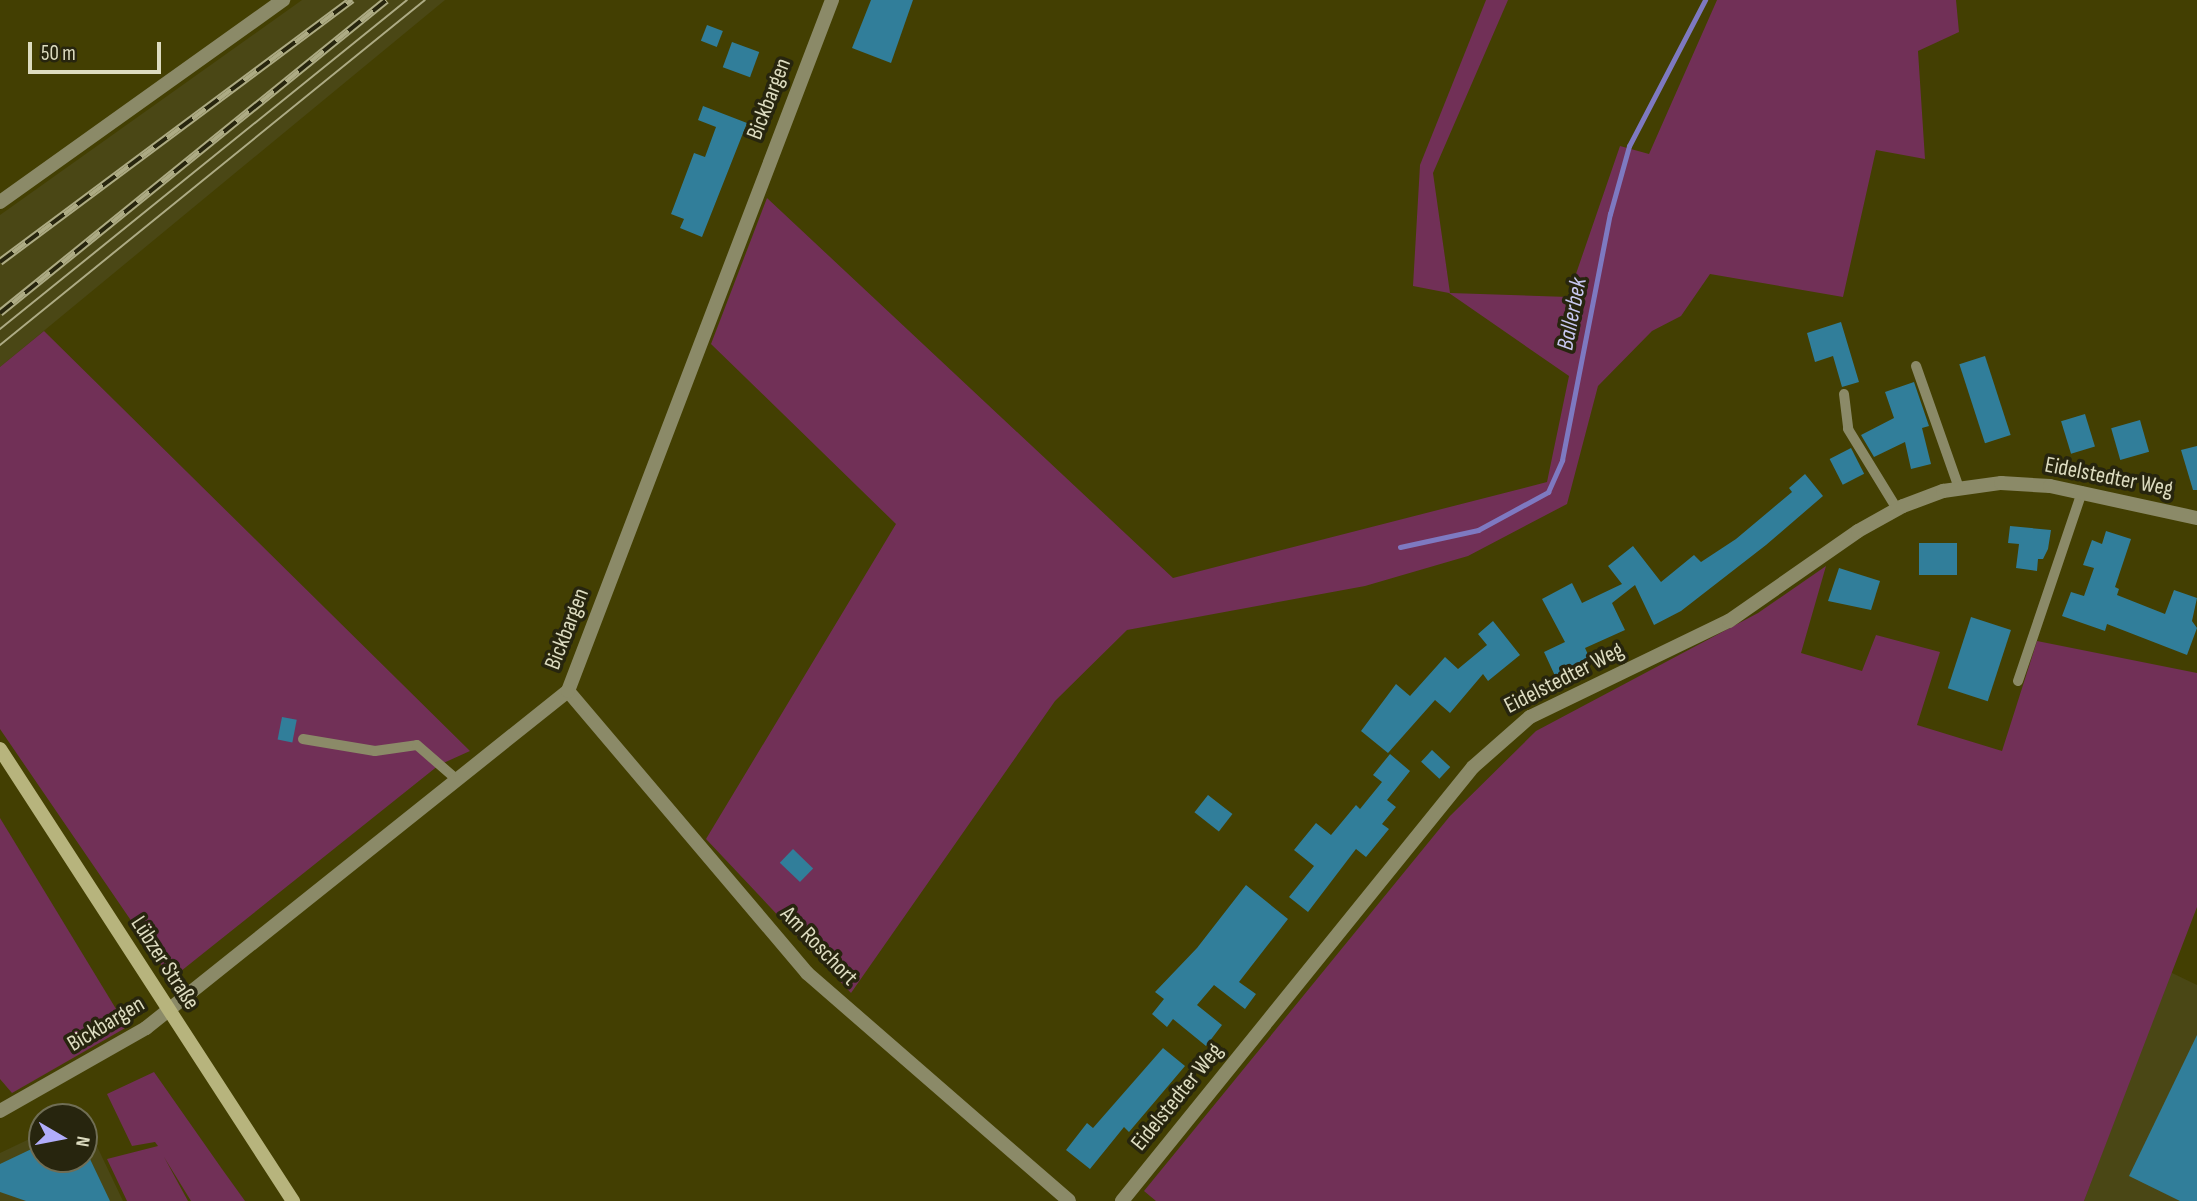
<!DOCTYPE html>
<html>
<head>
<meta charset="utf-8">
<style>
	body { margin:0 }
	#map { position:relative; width:2197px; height:1201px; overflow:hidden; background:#433f02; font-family:"Sofia Sans Condensed",sans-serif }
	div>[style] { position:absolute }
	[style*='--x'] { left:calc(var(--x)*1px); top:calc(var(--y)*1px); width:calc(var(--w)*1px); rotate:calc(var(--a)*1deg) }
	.built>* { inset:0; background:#4a4715 }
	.green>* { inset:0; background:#713057 }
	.stream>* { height:5px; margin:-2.5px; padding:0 2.5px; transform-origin:2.5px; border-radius:2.5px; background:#7e79c1 }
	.building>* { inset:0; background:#317e9a; transform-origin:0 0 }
	.lane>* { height:10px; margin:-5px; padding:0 5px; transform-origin:5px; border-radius:5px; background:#8b8a68 }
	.street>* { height:14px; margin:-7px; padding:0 7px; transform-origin:7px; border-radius:7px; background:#8b8a68 }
	.secondary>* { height:14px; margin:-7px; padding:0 7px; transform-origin:7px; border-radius:7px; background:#b7b47d }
	.tram>* { height:2px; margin:-1px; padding:0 1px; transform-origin:1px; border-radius:1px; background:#adab84 }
	.rail>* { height:8px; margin-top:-4px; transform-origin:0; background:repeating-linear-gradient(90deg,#27250e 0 16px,#adab84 0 32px); box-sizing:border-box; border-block:2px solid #adab84 }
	span { translate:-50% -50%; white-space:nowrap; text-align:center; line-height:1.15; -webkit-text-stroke:7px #27250e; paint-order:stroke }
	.street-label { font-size:23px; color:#dddcc0 }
	.water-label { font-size:24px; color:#c8c8f0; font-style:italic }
	.north { position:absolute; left:28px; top:1103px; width:70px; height:70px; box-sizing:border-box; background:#27250e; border:2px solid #706e55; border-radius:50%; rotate:100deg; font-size:19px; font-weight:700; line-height:28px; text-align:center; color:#dddcc0 }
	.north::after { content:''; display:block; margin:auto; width:24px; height:32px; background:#b1adfa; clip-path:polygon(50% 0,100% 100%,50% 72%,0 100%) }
	.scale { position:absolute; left:28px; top:42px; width:133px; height:32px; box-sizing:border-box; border:4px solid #dddcc0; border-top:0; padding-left:9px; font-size:21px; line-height:24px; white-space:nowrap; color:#dddcc0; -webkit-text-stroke:5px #27250e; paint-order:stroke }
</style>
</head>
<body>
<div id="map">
	<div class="built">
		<div style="clip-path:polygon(302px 0,445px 0,0 367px,0 215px)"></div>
		<div style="clip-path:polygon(2170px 972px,2197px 985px,2197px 1201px,2084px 1201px)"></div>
		<div style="clip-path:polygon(84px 1119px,123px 1201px,0 1201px,0 1153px,42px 1133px,42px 1159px,84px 1159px)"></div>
	</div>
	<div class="green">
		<div style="clip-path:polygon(1486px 0,1508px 0,1433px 173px,1450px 293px,1568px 297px,1620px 146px,1649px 154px,1717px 0,1956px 0,1959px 32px,1918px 51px,1925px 159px,1876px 150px,1843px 297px,1710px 274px,1681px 316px,1652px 331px,1598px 386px,1567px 504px,1468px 556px,1365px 586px,1127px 630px,1055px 701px,851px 993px,706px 839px,896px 524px,711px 344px,767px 198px,1173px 578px,1547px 482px,1569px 376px,1449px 293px,1413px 286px,1420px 165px)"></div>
		<div style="clip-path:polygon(44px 331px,470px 751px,439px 765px,171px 979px,0 729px,0 367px)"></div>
		<div style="clip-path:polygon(1826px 566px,1801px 653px,1862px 671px,1876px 635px,1940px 652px,1917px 725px,2002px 751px,2037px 641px,2197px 673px,2197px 907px,2084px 1201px,1156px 1201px,1144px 1191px,1450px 816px,1536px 731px,1758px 613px)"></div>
		<div style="clip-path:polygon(0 818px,127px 1027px,12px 1093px,0 1079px)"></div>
		<div style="clip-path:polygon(154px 1072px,222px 1169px,245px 1201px,191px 1201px,164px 1157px,188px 1201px,127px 1201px,107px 1159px,158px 1146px,155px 1142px,132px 1146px,107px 1094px)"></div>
	</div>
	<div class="stream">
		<div style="--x:1400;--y:547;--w:80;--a:-12.3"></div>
		<div style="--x:1478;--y:530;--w:80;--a:-28.5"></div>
		<div style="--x:1548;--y:492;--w:35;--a:-66"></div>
		<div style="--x:1562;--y:460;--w:251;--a:-79"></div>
		<div style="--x:1610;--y:214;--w:71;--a:-74.4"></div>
		<div style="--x:1629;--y:146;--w:165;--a:-62.5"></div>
	</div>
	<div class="building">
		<div style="clip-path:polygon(871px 0,913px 0,891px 63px,852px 48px)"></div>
		<div style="left:707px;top:25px;width:17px;height:17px;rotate:21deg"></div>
		<div style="left:732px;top:42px;width:29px;height:27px;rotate:20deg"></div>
		<div style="clip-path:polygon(703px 106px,747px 123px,702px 237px,680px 228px,684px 219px,671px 214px,694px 153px,705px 157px,716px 127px,698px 120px)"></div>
		<div style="clip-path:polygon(1841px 322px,1859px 382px,1842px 387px,1833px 356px,1815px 362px,1807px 333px)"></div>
		<div style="left:1985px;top:356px;width:83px;height:27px;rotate:72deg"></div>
		<div style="clip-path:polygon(1914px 382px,1929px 426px,1922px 428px,1931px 464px,1911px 469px,1905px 442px,1874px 457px,1861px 435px,1894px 418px,1885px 392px)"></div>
		<div style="left:2085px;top:414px;width:34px;height:25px;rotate:73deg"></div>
		<div style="left:2140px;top:420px;width:33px;height:30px;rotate:74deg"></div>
		<div style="clip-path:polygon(2197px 446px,2197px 490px,2193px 490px,2181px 450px)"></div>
		<div style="left:1851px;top:448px;width:29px;height:24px;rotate:63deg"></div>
		<div style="clip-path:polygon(1805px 474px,1823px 496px,1766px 545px,1681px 611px,1654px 625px,1635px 585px,1612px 603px,1625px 630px,1585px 648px,1591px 661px,1556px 678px,1544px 652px,1565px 642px,1542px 599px,1572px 583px,1582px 603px,1622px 584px,1608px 566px,1633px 546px,1661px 582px,1694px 555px,1701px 562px,1736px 539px,1792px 492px,1789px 488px)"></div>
		<div style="clip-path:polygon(2010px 526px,2051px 530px,2048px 549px,2043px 559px,2038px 559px,2037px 571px,2016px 568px,2019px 544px,2008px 543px)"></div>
		<div style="clip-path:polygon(2106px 531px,2131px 539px,2115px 587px,2119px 589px,2117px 595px,2165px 614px,2174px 590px,2197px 598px,2192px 621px,2197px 628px,2187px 655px,2107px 624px,2105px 631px,2062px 616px,2071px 592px,2084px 596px,2094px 568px,2083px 565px,2092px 540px,2102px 544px)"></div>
		<div style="left:1919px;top:543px;width:38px;height:32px"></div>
		<div style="clip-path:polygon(1839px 568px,1880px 581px,1871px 610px,1828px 601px)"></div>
		<div style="left:1971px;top:617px;width:42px;height:75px;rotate:18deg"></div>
		<div style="clip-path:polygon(1493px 621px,1520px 655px,1488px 681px,1483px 674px,1450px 713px,1435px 700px,1388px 753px,1361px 731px,1396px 684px,1410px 696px,1445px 657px,1458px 669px,1487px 645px,1478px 634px)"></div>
		<div style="left:282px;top:717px;width:15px;height:23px;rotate:11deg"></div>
		<div style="left:1432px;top:750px;width:25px;height:16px;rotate:43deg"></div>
		<div style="clip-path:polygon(1390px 754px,1410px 771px,1387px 800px,1396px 807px,1382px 824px,1389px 829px,1366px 857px,1356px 849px,1308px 912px,1289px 897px,1314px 866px,1294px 850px,1316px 823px,1331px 835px,1356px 805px,1360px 809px,1382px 782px,1373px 775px)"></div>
		<div style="left:1208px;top:795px;width:31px;height:22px;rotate:38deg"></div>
		<div style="left:793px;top:849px;width:28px;height:19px;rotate:44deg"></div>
		<div style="clip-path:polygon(1246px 885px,1288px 919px,1239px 982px,1256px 994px,1245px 1009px,1214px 985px,1197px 1005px,1222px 1025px,1206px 1046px,1173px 1019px,1167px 1027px,1152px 1014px,1164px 999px,1155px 992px,1197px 948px)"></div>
		<div style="clip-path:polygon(2197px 1035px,2197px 1201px,2180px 1201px,2129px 1176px)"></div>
		<div style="clip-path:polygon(1163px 1048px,1185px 1066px,1129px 1132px,1124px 1127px,1090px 1169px,1066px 1150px,1087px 1123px,1093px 1128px)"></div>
		<div style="clip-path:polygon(42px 1144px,42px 1159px,90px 1159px,110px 1201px,26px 1201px,0 1192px,0 1164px)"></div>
	</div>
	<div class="lane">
		<div style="--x:1916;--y:366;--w:129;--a:70.6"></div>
		<div style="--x:1844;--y:394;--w:35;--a:83"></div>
		<div style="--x:1848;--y:429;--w:94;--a:58.5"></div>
		<div style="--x:2018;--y:681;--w:200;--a:-71.3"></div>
		<div style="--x:303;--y:739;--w:73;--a:9.5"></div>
		<div style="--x:375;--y:751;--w:42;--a:-8.1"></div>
		<div style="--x:417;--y:745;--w:50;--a:41"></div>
	</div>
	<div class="street">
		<div style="--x:0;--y:202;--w:348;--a:-35.5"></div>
		<div style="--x:568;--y:691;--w:370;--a:49.7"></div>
		<div style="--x:807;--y:973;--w:347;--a:41"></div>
		<div style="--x:0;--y:1111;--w:168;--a:-29.6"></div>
		<div style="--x:146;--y:1028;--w:540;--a:-38.61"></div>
		<div style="--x:568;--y:691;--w:740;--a:-69.09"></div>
		<div style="--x:1122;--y:1201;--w:558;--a:-51.04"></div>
		<div style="--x:1473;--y:767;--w:76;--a:-41.3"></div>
		<div style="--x:1530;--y:717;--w:221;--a:-25.8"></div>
		<div style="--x:1729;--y:621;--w:157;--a:-34.9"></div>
		<div style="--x:1858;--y:531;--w:51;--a:-29.1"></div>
		<div style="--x:1903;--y:506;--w:43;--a:-20.6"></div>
		<div style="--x:1943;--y:491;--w:59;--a:-7.9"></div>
		<div style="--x:2001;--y:483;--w:49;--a:3.5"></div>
		<div style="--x:2050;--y:486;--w:150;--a:12.3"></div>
	</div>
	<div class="secondary">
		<div style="--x:0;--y:749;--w:539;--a:57.05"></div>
	</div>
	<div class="tram">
		<div style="--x:0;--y:329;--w:523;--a:-38.95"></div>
		<div style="--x:0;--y:345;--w:547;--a:-39.07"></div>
	</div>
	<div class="rail">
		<div style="--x:0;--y:262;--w:439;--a:-36.7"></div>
		<div style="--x:0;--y:313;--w:497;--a:-39"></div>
	</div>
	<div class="street-label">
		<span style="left:769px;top:99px;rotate:-69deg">Bickbargen</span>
		<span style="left:2109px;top:477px;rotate:11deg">Eidelstedter Weg</span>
		<span style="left:567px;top:629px;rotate:-69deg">Bickbargen</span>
		<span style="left:1564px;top:678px;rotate:-27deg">Eidelstedter Weg</span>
		<span style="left:819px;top:946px;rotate:46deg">Am Roschort</span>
		<span style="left:165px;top:963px;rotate:57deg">Lübzer Straße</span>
		<span style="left:106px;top:1024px;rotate:-31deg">Bickbargen</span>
		<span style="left:1177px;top:1097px;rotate:-51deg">Eidelstedter Weg</span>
	</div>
	<div class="water-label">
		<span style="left:1572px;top:314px;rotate:-79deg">Ballerbek</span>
	</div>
	<div class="north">N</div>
	<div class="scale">50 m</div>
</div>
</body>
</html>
